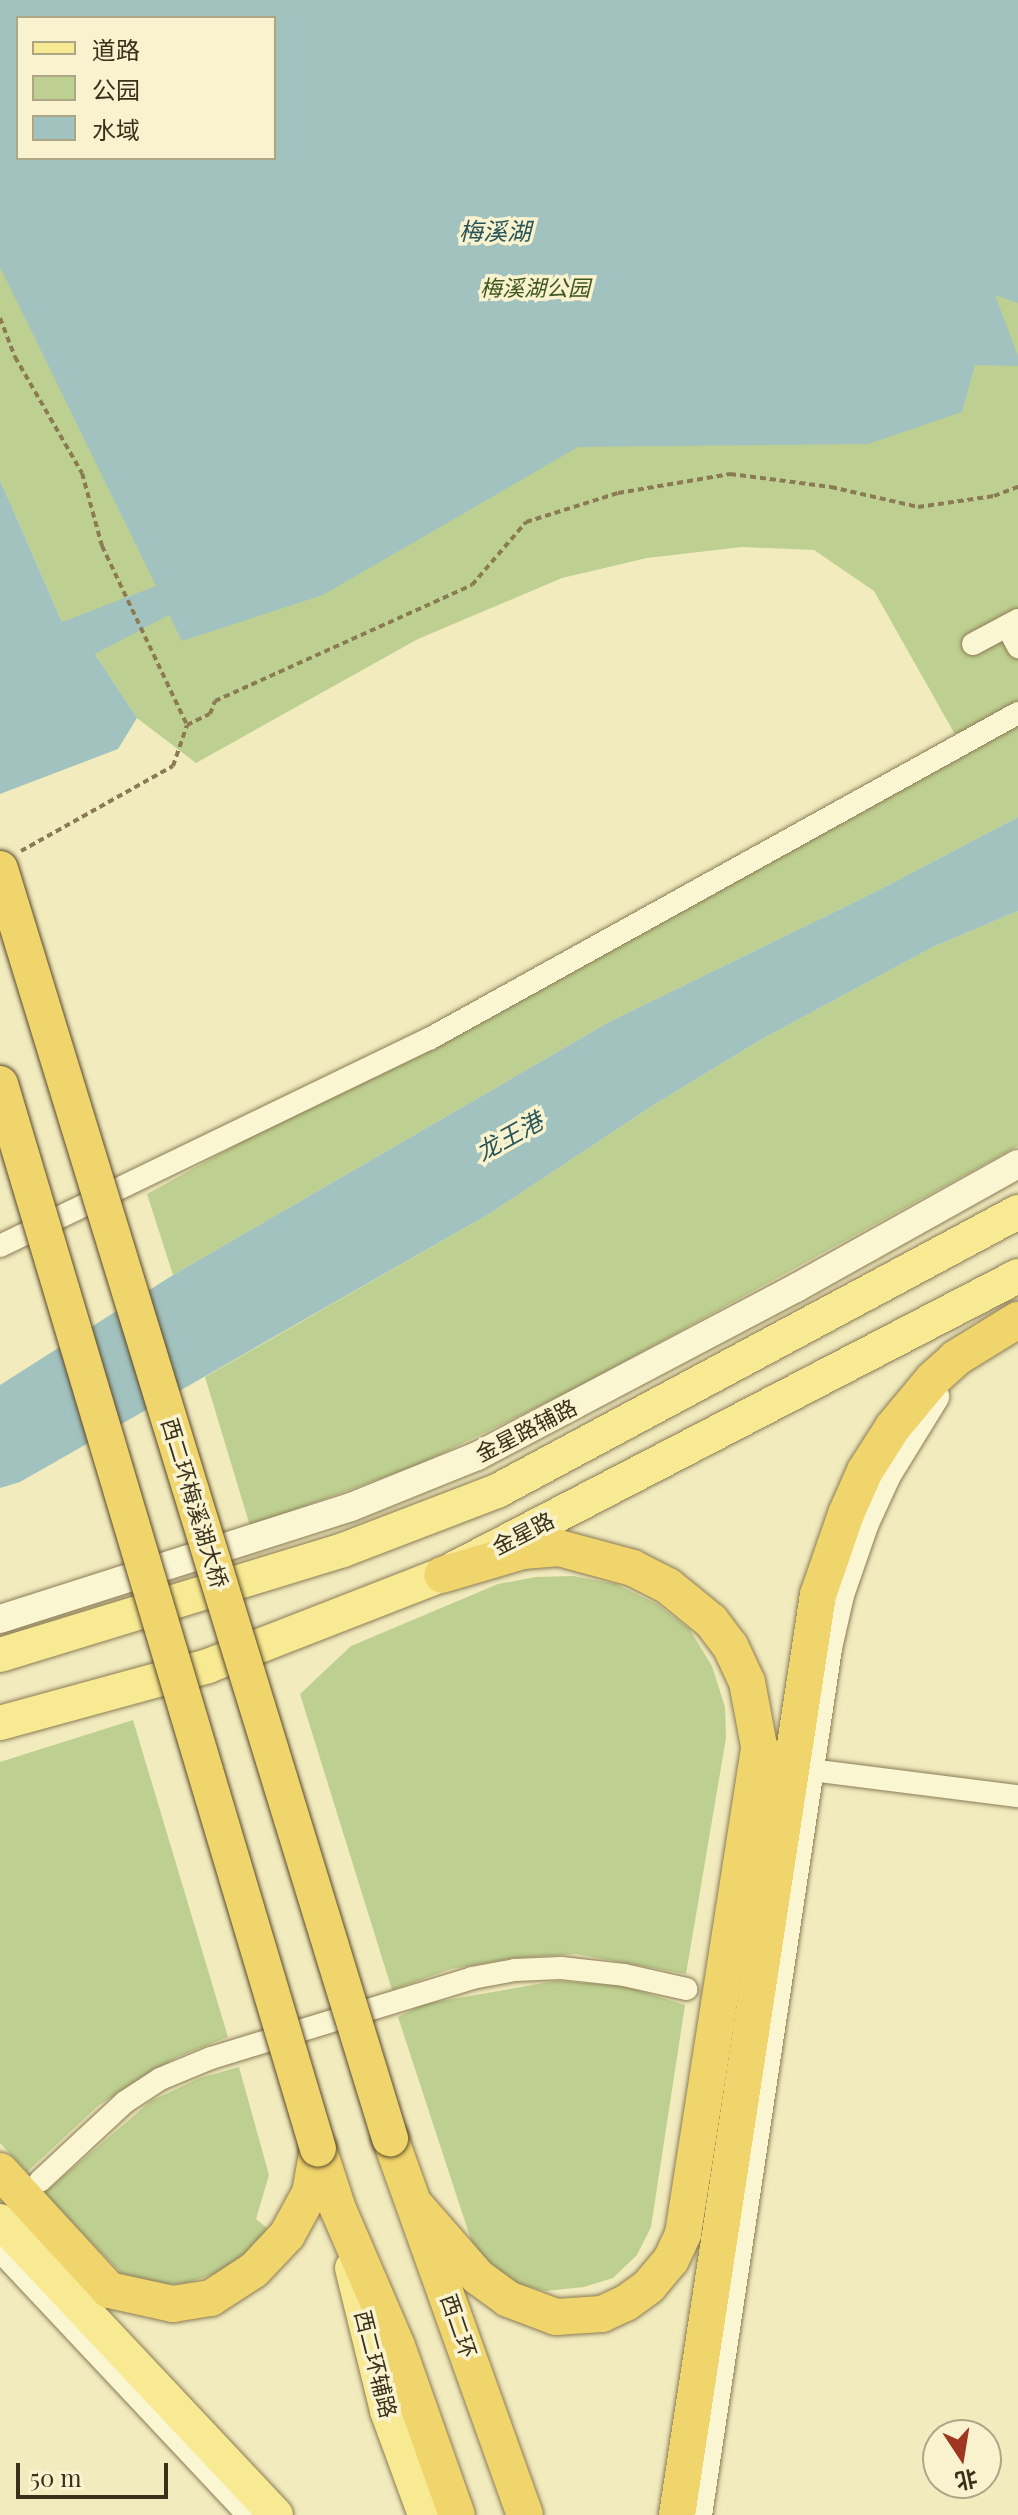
<!DOCTYPE html>
<html>
<head>
<meta charset="utf-8">
<style>
	body { margin:0 }
	#map { position:relative; width:1018px; height:2515px; overflow:hidden; background:#f1ebbe; font-family:"Playfair Display","Noto Sans SC",serif }
	div>[style] { position:absolute }
	[style*='--x'] { left:calc(var(--x)*1px); top:calc(var(--y)*1px); width:calc(var(--w)*1px); rotate:calc(var(--a)*1deg) }
	.green>* { inset:0; background:#bed091 }
	.water>* { inset:0; background:#a2c2bf }
	.path>* { height:4px; margin-top:-2px; transform-origin:0; background:repeating-linear-gradient(90deg,#8b7b55 0 6px,transparent 0 10px) }
	.roads { filter:drop-shadow(0 0 2px #8b7b55) drop-shadow(0 0 2px #8b7b55) }
	.minor>* { height:22px; margin:-11px; padding:0 11px; transform-origin:11px; border-radius:11px; background:#fbf6d2 }
	.tertiary>* { height:28px; margin:-14px; padding:0 14px; transform-origin:14px; border-radius:14px; background:#fbf6d2 }
	.primary>* { height:34px; margin:-17px; padding:0 17px; transform-origin:17px; border-radius:17px; background:#f8ea92 }
	.trunk>* { height:36px; margin:-18px; padding:0 18px; transform-origin:18px; border-radius:18px; background:#f0d46c }
	.bridges { filter:drop-shadow(0 0 2px #58482a) drop-shadow(0 0 2px #58482a) }
	.trunk-bridge>* { height:36px; margin:-18px; padding:0 18px; transform-origin:18px; border-radius:18px; background:#f0d46c }
	span { translate:-50% -50%; white-space:nowrap; text-align:center; line-height:1.15; -webkit-text-stroke:7px #f8f3ce; paint-order:stroke }
	.park-label { font-size:22px; color:#405720; font-style:italic }
	.street-label { font-size:22px; color:#392f1b }
	.water-label { font-size:24px; color:#29555a; font-style:italic }
	.legend { position:absolute; left:16px; top:16px; width:260px; height:144px; box-sizing:border-box; background:#f8f3ce; border:2px solid #aca586; margin:0; padding:10px 14px; list-style:none; font-size:24px; color:#392f1b }
	.legend li { display:flex; align-items:center; gap:16px; height:40px }
	.legend b { width:40px; border:2px solid #aca586 }
	.north { position:absolute; left:922px; top:2419px; width:80px; height:80px; box-sizing:border-box; background:#f8f3ce; border:2px solid #aca586; border-radius:50%; rotate:168deg; font-size:22px; font-weight:700; line-height:32px; text-align:center; color:#392f1b }
	.north::after { content:''; display:block; margin:auto; width:28px; height:36px; background:#9f3621; clip-path:polygon(50% 0,100% 100%,50% 72%,0 100%) }
	.scale { position:absolute; left:16px; top:2463px; width:152px; height:36px; box-sizing:border-box; border:4px solid #392f1b; border-top:0; padding-left:10px; font-size:24px; line-height:28px; white-space:nowrap; color:#392f1b; -webkit-text-stroke:6px #f8f3ce; paint-order:stroke }
</style>
</head>
<body>
<div id="map">
	<div class="green">
		<div style="clip-path:polygon(evenodd,0 0,1018px 0,1018px 817px,875px 892px,609px 1022px,173px 1275px,147px 1194px,961px 745px,874px 591px,814px 550px,742px 547px,647px 558px,562px 578px,418px 639px,196px 763px,137px 718px,95px 654px,62px 622px,0 480px,0 0,18px 18px,274px 18px,274px 158px,18px 158px,18px 18px)"></div>
		<div style="clip-path:polygon(1018px 911px,1018px 1146px,576px 1388px,418px 1465px,250px 1526px,205px 1377px,489px 1214px,652px 1106px,762px 1039px,933px 947px)"></div>
		<div style="clip-path:polygon(573px 1576px,616px 1584px,657px 1604px,690px 1630px,712px 1666px,725px 1707px,726px 1738px,686px 1974px,576px 1954px,515px 1958px,451px 1969px,392px 1990px,300px 1694px,351px 1646px,498px 1584px,536px 1577px)"></div>
		<div style="clip-path:polygon(133px 1720px,228px 2037px,177px 2057px,99px 2105px,27px 2172px,0 2143px,0 1762px)"></div>
		<div style="clip-path:polygon(556px 1981px,624px 1986px,685px 2005px,651px 2227px,637px 2255px,613px 2278px,584px 2287px,545px 2291px,502px 2280px,474px 2249px,398px 2017px,424px 2004px)"></div>
		<div style="clip-path:polygon(239px 2067px,269px 2175px,256px 2219px,267px 2228px,262px 2242px,233px 2268px,187px 2283px,154px 2285px,121px 2273px,44px 2193px,151px 2101px,200px 2078px)"></div>
	</div>
	<div class="water">
		<div style="clip-path:polygon(evenodd,0 0,1018px 0,1018px 303px,995px 295px,1018px 356px,1018px 366px,975px 365px,962px 412px,868px 444px,578px 447px,323px 595px,182px 641px,169px 615px,95px 654px,137px 718px,118px 749px,0 794px,0 480px,62px 622px,156px 586px,0 267px,0 0,18px 18px,274px 18px,274px 158px,18px 158px,18px 18px)"></div>
		<div style="clip-path:polygon(1018px 817px,1018px 911px,933px 947px,762px 1039px,652px 1106px,489px 1214px,20px 1482px,0 1488px,0 1385px,173px 1275px,609px 1022px,875px 892px)"></div>
	</div>
	<div class="path">
		<div style="--x:0;--y:318;--w:42;--a:69"></div>
		<div style="--x:15;--y:357;--w:134;--a:60"></div>
		<div style="--x:82;--y:473;--w:76;--a:74.7"></div>
		<div style="--x:102;--y:546;--w:198;--a:64.6"></div>
		<div style="--x:187;--y:725;--w:25;--a:-26"></div>
		<div style="--x:210;--y:714;--w:14;--a:-69"></div>
		<div style="--x:215;--y:701;--w:282;--a:-24.3"></div>
		<div style="--x:472;--y:585;--w:83;--a:-49.4"></div>
		<div style="--x:526;--y:522;--w:96;--a:-17.5"></div>
		<div style="--x:618;--y:493;--w:114;--a:-9.6"></div>
		<div style="--x:730;--y:474;--w:102;--a:7.3"></div>
		<div style="--x:831;--y:487;--w:89;--a:12.9"></div>
		<div style="--x:918;--y:507;--w:77;--a:-8.2"></div>
		<div style="--x:994;--y:496;--w:26;--a:-21"></div>
		<div style="--x:21;--y:851;--w:174;--a:-29.2"></div>
		<div style="--x:173;--y:766;--w:43;--a:-71.1"></div>
	</div>
	<div class="roads">
		<div class="minor">
			<div style="--x:1007;--y:626;--w:24;--a:62"></div>
			<div style="--x:973;--y:644;--w:51;--a:-28.1"></div>
			<div style="--x:0;--y:1246;--w:476;--a:-25.8"></div>
			<div style="--x:429;--y:1039;--w:673;--a:-28.96"></div>
			<div style="--x:811;--y:1770;--w:209;--a:7.2"></div>
			<div style="--x:40;--y:2181;--w:116;--a:-42.9"></div>
			<div style="--x:125;--y:2102;--w:42;--a:-33.3"></div>
			<div style="--x:160;--y:2079;--w:55;--a:-22.4"></div>
			<div style="--x:211;--y:2058;--w:273;--a:-17"></div>
			<div style="--x:472;--y:1978;--w:44;--a:-10.5"></div>
			<div style="--x:515;--y:1970;--w:46;--a:-2.5"></div>
			<div style="--x:561;--y:1968;--w:63;--a:6.3"></div>
			<div style="--x:624;--y:1975;--w:64;--a:12.7"></div>
			<div style="--x:0;--y:2251;--w:362;--a:46.8"></div>
		</div>
		<div class="tertiary">
			<div style="--x:0;--y:1619;--w:368;--a:-17.7"></div>
			<div style="--x:351;--y:1507;--w:136;--a:-22"></div>
			<div style="--x:477;--y:1456;--w:361;--a:-27.8"></div>
			<div style="--x:796;--y:1288;--w:254;--a:-29.2"></div>
			<div style="--x:698;--y:2515;--w:877;--a:-81.47"></div>
			<div style="--x:828;--y:1648;--w:54;--a:-77.2"></div>
			<div style="--x:840;--y:1595;--w:76;--a:-70.9"></div>
			<div style="--x:865;--y:1523;--w:53;--a:-65.4"></div>
			<div style="--x:887;--y:1475;--w:92;--a:-58.4"></div>
		</div>
		<div class="primary">
			<div style="--x:0;--y:1655;--w:359;--a:-17"></div>
			<div style="--x:343;--y:1550;--w:165;--a:-21"></div>
			<div style="--x:497;--y:1491;--w:591;--a:-28.17"></div>
			<div style="--x:0;--y:1723;--w:216;--a:-15.3"></div>
			<div style="--x:208;--y:1666;--w:251;--a:-21.3"></div>
			<div style="--x:442;--y:1575;--w:649;--a:-27.43"></div>
			<div style="--x:0;--y:2221;--w:403;--a:46.8"></div>
			<div style="--x:352;--y:2268;--w:147;--a:76.2"></div>
			<div style="--x:387;--y:2411;--w:111;--a:69.9"></div>
		</div>
		<div class="trunk">
			<div style="--x:390;--y:2138;--w:400;--a:70.3"></div>
			<div style="--x:320;--y:2154;--w:58;--a:71.9"></div>
			<div style="--x:338;--y:2209;--w:149;--a:66.7"></div>
			<div style="--x:397;--y:2346;--w:179;--a:70.5"></div>
			<div style="--x:0;--y:2171;--w:161;--a:47.5"></div>
			<div style="--x:109;--y:2290;--w:66;--a:12.3"></div>
			<div style="--x:173;--y:2304;--w:38;--a:-9"></div>
			<div style="--x:211;--y:2298;--w:51;--a:-33.1"></div>
			<div style="--x:254;--y:2270;--w:48;--a:-46.7"></div>
			<div style="--x:287;--y:2235;--w:48;--a:-61.3"></div>
			<div style="--x:310;--y:2193;--w:45;--a:-79.7"></div>
			<div style="--x:417;--y:2207;--w:93;--a:48.9"></div>
			<div style="--x:478;--y:2277;--w:37;--a:36"></div>
			<div style="--x:508;--y:2299;--w:51;--a:20.6"></div>
			<div style="--x:556;--y:2317;--w:46;--a:-3.7"></div>
			<div style="--x:602;--y:2314;--w:26;--a:-25"></div>
			<div style="--x:626;--y:2303;--w:29;--a:-36"></div>
			<div style="--x:649;--y:2286;--w:34;--a:-50"></div>
			<div style="--x:671;--y:2260;--w:29;--a:-65"></div>
			<div style="--x:683;--y:2234;--w:494;--a:-81.1"></div>
			<div style="--x:759;--y:1746;--w:65;--a:-100.6"></div>
			<div style="--x:747;--y:1682;--w:40;--a:-115"></div>
			<div style="--x:730;--y:1646;--w:31;--a:-127"></div>
			<div style="--x:711;--y:1621;--w:55;--a:-140.9"></div>
			<div style="--x:668;--y:1586;--w:39;--a:-153"></div>
			<div style="--x:633;--y:1568;--w:77;--a:-164.9"></div>
			<div style="--x:559;--y:1548;--w:36;--a:175"></div>
			<div style="--x:523;--y:1551;--w:84;--a:163.5"></div>
			<div style="--x:677;--y:2515;--w:931;--a:-81.29"></div>
			<div style="--x:818;--y:1595;--w:86;--a:-70.9"></div>
			<div style="--x:846;--y:1514;--w:47;--a:-66.2"></div>
			<div style="--x:865;--y:1471;--w:52;--a:-57.5"></div>
			<div style="--x:893;--y:1427;--w:62;--a:-50.2"></div>
			<div style="--x:933;--y:1379;--w:31;--a:-42"></div>
			<div style="--x:956;--y:1358;--w:73;--a:-31.5"></div>
		</div>
	</div>
	<div class="bridges">
		<div class="trunk-bridge">
			<div style="--x:0;--y:869;--w:1328;--a:72.92"></div>
			<div style="--x:0;--y:1084;--w:1111;--a:73.37"></div>
		</div>
	</div>
	<div class="park-label">
		<span style="left:535px;top:288px">梅溪湖公园</span>
	</div>
	<div class="street-label">
		<span style="left:526px;top:1430px;rotate:-27deg">金星路辅路</span>
		<span style="left:195px;top:1503px;rotate:73deg">西二环梅溪湖大桥</span>
		<span style="left:523px;top:1533px;rotate:-27deg">金星路</span>
		<span style="left:459px;top:2326px;rotate:71deg">西二环</span>
		<span style="left:376px;top:2364px;rotate:76deg">西二环辅路</span>
	</div>
	<div class="water-label">
		<span style="left:495px;top:231px">梅溪湖</span>
		<span style="left:509px;top:1136px;rotate:-29deg">龙王港</span>
	</div>
	<ul class="legend">
	<li><b style="height:10px;background:#f8ea92"></b>道路</li>
	<li><b style="height:22px;background:#bed091"></b>公园</li>
	<li><b style="height:22px;background:#a2c2bf"></b>水域</li>
	</ul>
	<div class="north">北</div>
	<div class="scale">50 m</div>
</div>
</body>
</html>
